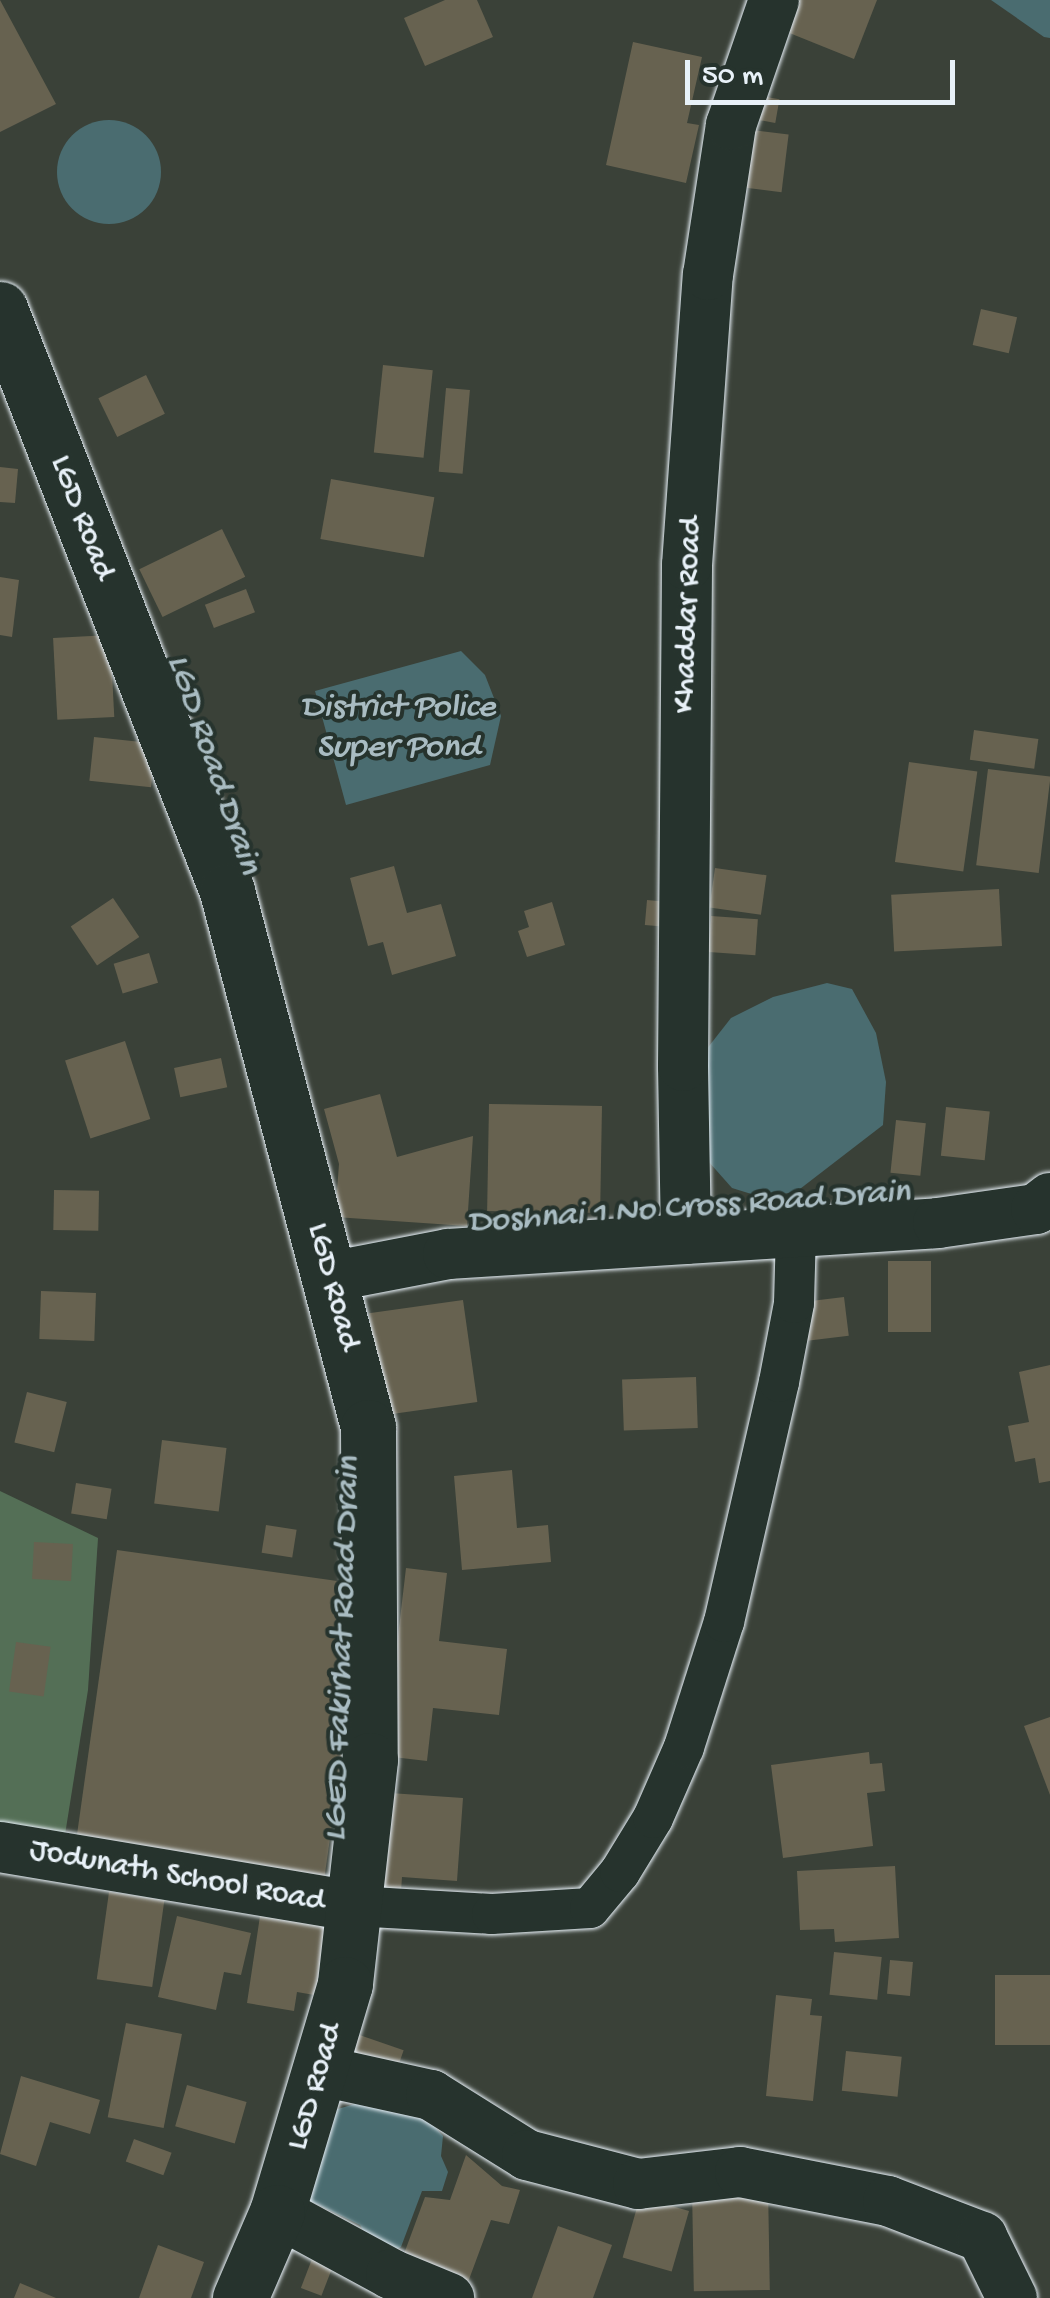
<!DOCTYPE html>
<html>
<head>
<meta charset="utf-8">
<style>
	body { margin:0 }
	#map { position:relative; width:1050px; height:2298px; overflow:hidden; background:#3a4138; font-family:"Gochi Hand",sans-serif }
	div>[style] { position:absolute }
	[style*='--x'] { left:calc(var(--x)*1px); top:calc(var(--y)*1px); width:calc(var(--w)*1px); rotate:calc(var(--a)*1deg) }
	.green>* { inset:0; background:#546f56 }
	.water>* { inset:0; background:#4a6c70 }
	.round { border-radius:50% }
	.building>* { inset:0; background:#676250; transform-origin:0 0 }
	.roads { filter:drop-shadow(0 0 2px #e8f1f8) drop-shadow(0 0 2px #e8f1f8) }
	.minor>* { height:40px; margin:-20px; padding:0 20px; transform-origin:20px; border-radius:20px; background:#26332d }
	.tertiary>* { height:50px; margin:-25px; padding:0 25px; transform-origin:25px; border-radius:25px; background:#26332d }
	.secondary>* { height:55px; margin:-27.5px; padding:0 27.5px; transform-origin:27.5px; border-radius:27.5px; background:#26332d }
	span { translate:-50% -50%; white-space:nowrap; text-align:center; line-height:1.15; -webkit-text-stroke:8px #26332d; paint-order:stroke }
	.street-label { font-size:32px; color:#e8f1f8 }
	.water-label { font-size:35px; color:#a9bcc2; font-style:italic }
	.scale { position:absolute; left:685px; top:60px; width:270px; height:45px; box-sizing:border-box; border:5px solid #e8f1f8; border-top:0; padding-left:12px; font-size:30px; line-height:35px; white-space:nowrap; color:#e8f1f8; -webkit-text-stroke:8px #26332d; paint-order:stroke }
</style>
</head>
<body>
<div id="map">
	<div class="green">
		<div style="clip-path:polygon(0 1491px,98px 1538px,88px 1690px,64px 1841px,0 1825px)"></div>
	</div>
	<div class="water">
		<div style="clip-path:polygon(991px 0,1050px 0,1050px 38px,1044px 37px)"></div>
		<div class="round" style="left:57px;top:120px;width:104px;height:104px"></div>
		<div style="clip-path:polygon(461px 651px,485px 675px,501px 716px,490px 765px,346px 805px,315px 691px)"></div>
		<div style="clip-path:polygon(827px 983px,852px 989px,876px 1033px,886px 1082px,883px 1125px,796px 1192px,761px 1197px,732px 1188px,700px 1152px,702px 1055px,731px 1018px,773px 997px)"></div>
		<div style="clip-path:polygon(382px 2096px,432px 2124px,443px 2136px,441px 2156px,448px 2172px,442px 2191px,422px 2191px,401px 2247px,387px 2255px,375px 2252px,360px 2225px,306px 2199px,331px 2111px)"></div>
	</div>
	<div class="building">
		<div style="clip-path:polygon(0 0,56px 104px,0 132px)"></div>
		<div style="clip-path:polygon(445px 0,477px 0,493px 37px,425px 66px,404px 18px)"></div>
		<div style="clip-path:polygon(793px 0,877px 0,854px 59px,782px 30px)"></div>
		<div style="clip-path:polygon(633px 42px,702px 57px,687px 123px,699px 125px,686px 183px,606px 165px)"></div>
		<div style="left:744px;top:93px;width:36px;height:24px;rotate:10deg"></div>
		<div style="left:735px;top:128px;width:54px;height:58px;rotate:7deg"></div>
		<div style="left:981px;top:309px;width:37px;height:37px;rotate:13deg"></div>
		<div style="left:383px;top:365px;width:50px;height:88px;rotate:6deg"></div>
		<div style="left:146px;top:375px;width:43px;height:53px;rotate:64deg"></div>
		<div style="left:446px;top:388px;width:24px;height:84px;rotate:5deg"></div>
		<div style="clip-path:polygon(0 467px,18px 469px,15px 503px,0 502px)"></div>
		<div style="left:331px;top:479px;width:105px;height:61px;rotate:10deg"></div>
		<div style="left:222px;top:529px;width:53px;height:92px;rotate:64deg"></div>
		<div style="clip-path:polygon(0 577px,19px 580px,12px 637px,0 635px)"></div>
		<div style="left:246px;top:589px;width:25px;height:44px;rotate:69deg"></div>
		<div style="left:110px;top:635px;width:82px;height:57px;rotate:87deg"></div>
		<div style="left:974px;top:730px;width:65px;height:30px;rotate:8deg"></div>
		<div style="left:94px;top:737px;width:62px;height:44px;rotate:6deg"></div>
		<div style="left:909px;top:762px;width:69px;height:101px;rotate:8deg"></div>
		<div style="left:988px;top:769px;width:63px;height:97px;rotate:7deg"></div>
		<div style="clip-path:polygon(394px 866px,407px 913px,441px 904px,456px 956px,392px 975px,383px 942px,368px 946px,350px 878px)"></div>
		<div style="left:715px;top:868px;width:52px;height:40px;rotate:8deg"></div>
		<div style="left:999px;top:889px;width:57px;height:108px;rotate:87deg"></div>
		<div style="left:113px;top:898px;width:47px;height:51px;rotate:56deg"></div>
		<div style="left:647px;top:900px;width:36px;height:25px;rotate:5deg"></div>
		<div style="clip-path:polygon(552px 902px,565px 945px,527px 957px,518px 931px,529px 927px,524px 911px)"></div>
		<div style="left:711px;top:916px;width:47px;height:36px;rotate:4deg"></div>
		<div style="left:149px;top:953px;width:31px;height:37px;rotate:73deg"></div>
		<div style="left:125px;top:1041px;width:82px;height:63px;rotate:72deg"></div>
		<div style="left:221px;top:1058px;width:30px;height:48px;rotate:78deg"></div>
		<div style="clip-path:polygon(380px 1094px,397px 1157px,473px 1136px,467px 1226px,335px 1217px,339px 1164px,324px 1109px)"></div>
		<div style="left:489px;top:1104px;width:113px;height:107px;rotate:1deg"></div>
		<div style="left:946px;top:1107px;width:44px;height:49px;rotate:6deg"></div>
		<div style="left:896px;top:1120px;width:30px;height:53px;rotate:6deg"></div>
		<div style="left:54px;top:1190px;width:45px;height:40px;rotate:1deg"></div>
		<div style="left:888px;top:1261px;width:43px;height:71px"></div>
		<div style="left:41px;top:1291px;width:55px;height:48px;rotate:2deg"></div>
		<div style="left:844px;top:1297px;width:39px;height:50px;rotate:83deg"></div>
		<div style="left:463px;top:1300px;width:103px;height:95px;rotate:82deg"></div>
		<div style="clip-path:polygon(1050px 1365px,1050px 1481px,1039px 1483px,1035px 1458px,1015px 1462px,1008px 1426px,1029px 1422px,1019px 1372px)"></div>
		<div style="left:696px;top:1377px;width:51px;height:74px;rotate:88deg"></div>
		<div style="left:27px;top:1392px;width:41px;height:52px;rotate:14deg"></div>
		<div style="left:162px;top:1440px;width:65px;height:64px;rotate:7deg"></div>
		<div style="clip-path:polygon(512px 1470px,517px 1528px,548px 1525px,551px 1562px,462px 1570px,454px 1476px)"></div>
		<div style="left:76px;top:1483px;width:36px;height:31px;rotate:9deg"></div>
		<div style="left:266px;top:1525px;width:31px;height:28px;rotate:9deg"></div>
		<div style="left:34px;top:1542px;width:39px;height:37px;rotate:3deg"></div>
		<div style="left:117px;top:1550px;width:251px;height:295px;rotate:8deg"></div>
		<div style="clip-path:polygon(406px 1568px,447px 1573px,439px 1641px,507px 1649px,499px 1715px,433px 1708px,427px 1761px,384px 1756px)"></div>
		<div style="left:16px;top:1642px;width:35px;height:50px;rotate:8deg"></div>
		<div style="clip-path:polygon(1050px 1717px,1050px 1795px,1024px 1726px)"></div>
		<div style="clip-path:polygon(869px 1752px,870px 1764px,882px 1763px,885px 1791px,867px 1793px,873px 1846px,783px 1858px,771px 1765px)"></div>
		<div style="clip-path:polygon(390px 1793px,463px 1798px,457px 1881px,402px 1877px,399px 1919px,363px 1917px)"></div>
		<div style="clip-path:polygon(895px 1866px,899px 1938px,835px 1942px,834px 1929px,800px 1930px,797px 1871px)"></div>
		<div style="left:109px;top:1892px;width:56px;height:88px;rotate:8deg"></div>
		<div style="clip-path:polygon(177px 1916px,251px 1933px,241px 1975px,224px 1972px,216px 2010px,158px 1997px)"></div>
		<div style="clip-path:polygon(260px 1916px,330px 1926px,320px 1996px,297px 1992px,294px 2011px,247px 2003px)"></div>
		<div style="left:834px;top:1952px;width:48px;height:43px;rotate:6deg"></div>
		<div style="left:890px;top:1960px;width:23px;height:34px;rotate:5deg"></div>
		<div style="left:995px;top:1975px;width:55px;height:70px"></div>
		<div style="clip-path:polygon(776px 1995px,812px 1999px,810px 2015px,822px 2016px,813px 2101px,766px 2096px)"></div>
		<div style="left:126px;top:2023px;width:57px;height:96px;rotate:11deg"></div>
		<div style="left:345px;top:2030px;width:62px;height:33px;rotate:19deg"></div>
		<div style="left:846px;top:2051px;width:56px;height:40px;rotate:6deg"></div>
		<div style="clip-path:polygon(21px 2076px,100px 2100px,90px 2134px,50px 2122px,36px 2166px,0 2154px)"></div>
		<div style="left:187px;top:2085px;width:62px;height:43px;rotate:16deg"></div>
		<div style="left:134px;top:2139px;width:40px;height:24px;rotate:20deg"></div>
		<div style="clip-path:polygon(466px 2155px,502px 2186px,520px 2190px,509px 2224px,491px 2220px,464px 2293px,398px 2270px,425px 2197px,450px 2200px)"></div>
		<div style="left:768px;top:2186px;width:104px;height:76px;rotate:89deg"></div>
		<div style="left:640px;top:2197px;width:51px;height:63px;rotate:16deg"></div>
		<div style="clip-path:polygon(558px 2226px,612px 2245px,593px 2298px,532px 2298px)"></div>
		<div style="clip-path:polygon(158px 2245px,204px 2262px,191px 2298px,139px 2298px)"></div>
		<div style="left:312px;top:2259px;width:22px;height:31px;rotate:21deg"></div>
		<div style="clip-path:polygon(20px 2283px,56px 2298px,14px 2298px)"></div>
	</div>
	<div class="roads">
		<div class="minor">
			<div style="--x:354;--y:1906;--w:138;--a:3.3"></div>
			<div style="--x:492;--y:1914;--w:98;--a:-3.5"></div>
			<div style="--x:590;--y:1908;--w:47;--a:-50.2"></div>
			<div style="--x:620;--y:1872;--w:63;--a:-58.6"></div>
			<div style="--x:653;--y:1818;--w:77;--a:-66.4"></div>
			<div style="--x:684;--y:1747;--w:131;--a:-72.3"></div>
			<div style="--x:724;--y:1622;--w:246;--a:-77.1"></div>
			<div style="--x:779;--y:1382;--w:80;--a:-79.2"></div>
			<div style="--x:794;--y:1303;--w:71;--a:-88.4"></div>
		</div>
		<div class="tertiary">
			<div style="--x:686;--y:1239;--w:173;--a:-91"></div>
			<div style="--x:683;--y:1066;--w:501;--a:-89.54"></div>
			<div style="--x:687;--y:565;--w:291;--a:-85.9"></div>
			<div style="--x:708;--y:275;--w:152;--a:-81.3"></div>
			<div style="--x:731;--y:125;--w:132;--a:-71"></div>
			<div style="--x:329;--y:1277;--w:121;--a:-10.9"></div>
			<div style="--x:448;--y:1254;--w:491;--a:-3.6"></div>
			<div style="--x:938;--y:1223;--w:99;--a:-8.1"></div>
			<div style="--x:1036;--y:1209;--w:18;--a:-38"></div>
			<div style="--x:0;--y:1847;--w:359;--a:9.5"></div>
			<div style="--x:322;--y:2071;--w:112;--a:12.4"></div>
			<div style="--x:431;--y:2095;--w:113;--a:32"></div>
			<div style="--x:527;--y:2155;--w:115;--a:14.6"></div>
			<div style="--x:638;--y:2184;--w:103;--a:-6.7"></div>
			<div style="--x:740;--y:2172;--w:151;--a:11.1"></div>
			<div style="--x:888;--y:2201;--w:101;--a:21"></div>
			<div style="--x:982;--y:2237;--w:68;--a:63.8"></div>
			<div style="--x:277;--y:2212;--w:130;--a:28.5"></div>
			<div style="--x:391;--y:2274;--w:63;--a:22.5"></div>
		</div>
		<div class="secondary">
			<div style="--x:0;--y:309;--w:625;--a:68.69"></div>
			<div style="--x:227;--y:891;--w:554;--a:75.26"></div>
			<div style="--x:368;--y:1427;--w:333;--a:89.7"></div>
			<div style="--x:370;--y:1760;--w:225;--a:96.4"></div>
			<div style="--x:345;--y:1984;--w:238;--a:106.6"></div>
			<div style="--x:277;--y:2212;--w:94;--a:113.3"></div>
		</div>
	</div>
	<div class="street-label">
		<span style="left:81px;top:518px;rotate:69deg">LGD Road</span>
		<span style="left:689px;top:615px;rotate:-88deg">Khaddar Road</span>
		<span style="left:332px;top:1287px;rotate:75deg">LGD Road</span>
		<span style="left:177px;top:1877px;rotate:10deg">Jodunath School Road</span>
		<span style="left:316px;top:2087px;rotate:-74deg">LGD Road</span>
	</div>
	<div class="water-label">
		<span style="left:398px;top:729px">District Police<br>Super Pond</span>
		<span style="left:212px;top:765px;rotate:71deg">LGD Road Drain</span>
		<span style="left:689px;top:1209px;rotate:-4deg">Doshnai 1 No Cross Road Drain</span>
		<span style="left:344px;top:1649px;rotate:-88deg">LGED Fakirhat Road Drain</span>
	</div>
	<div class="scale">50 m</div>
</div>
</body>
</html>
